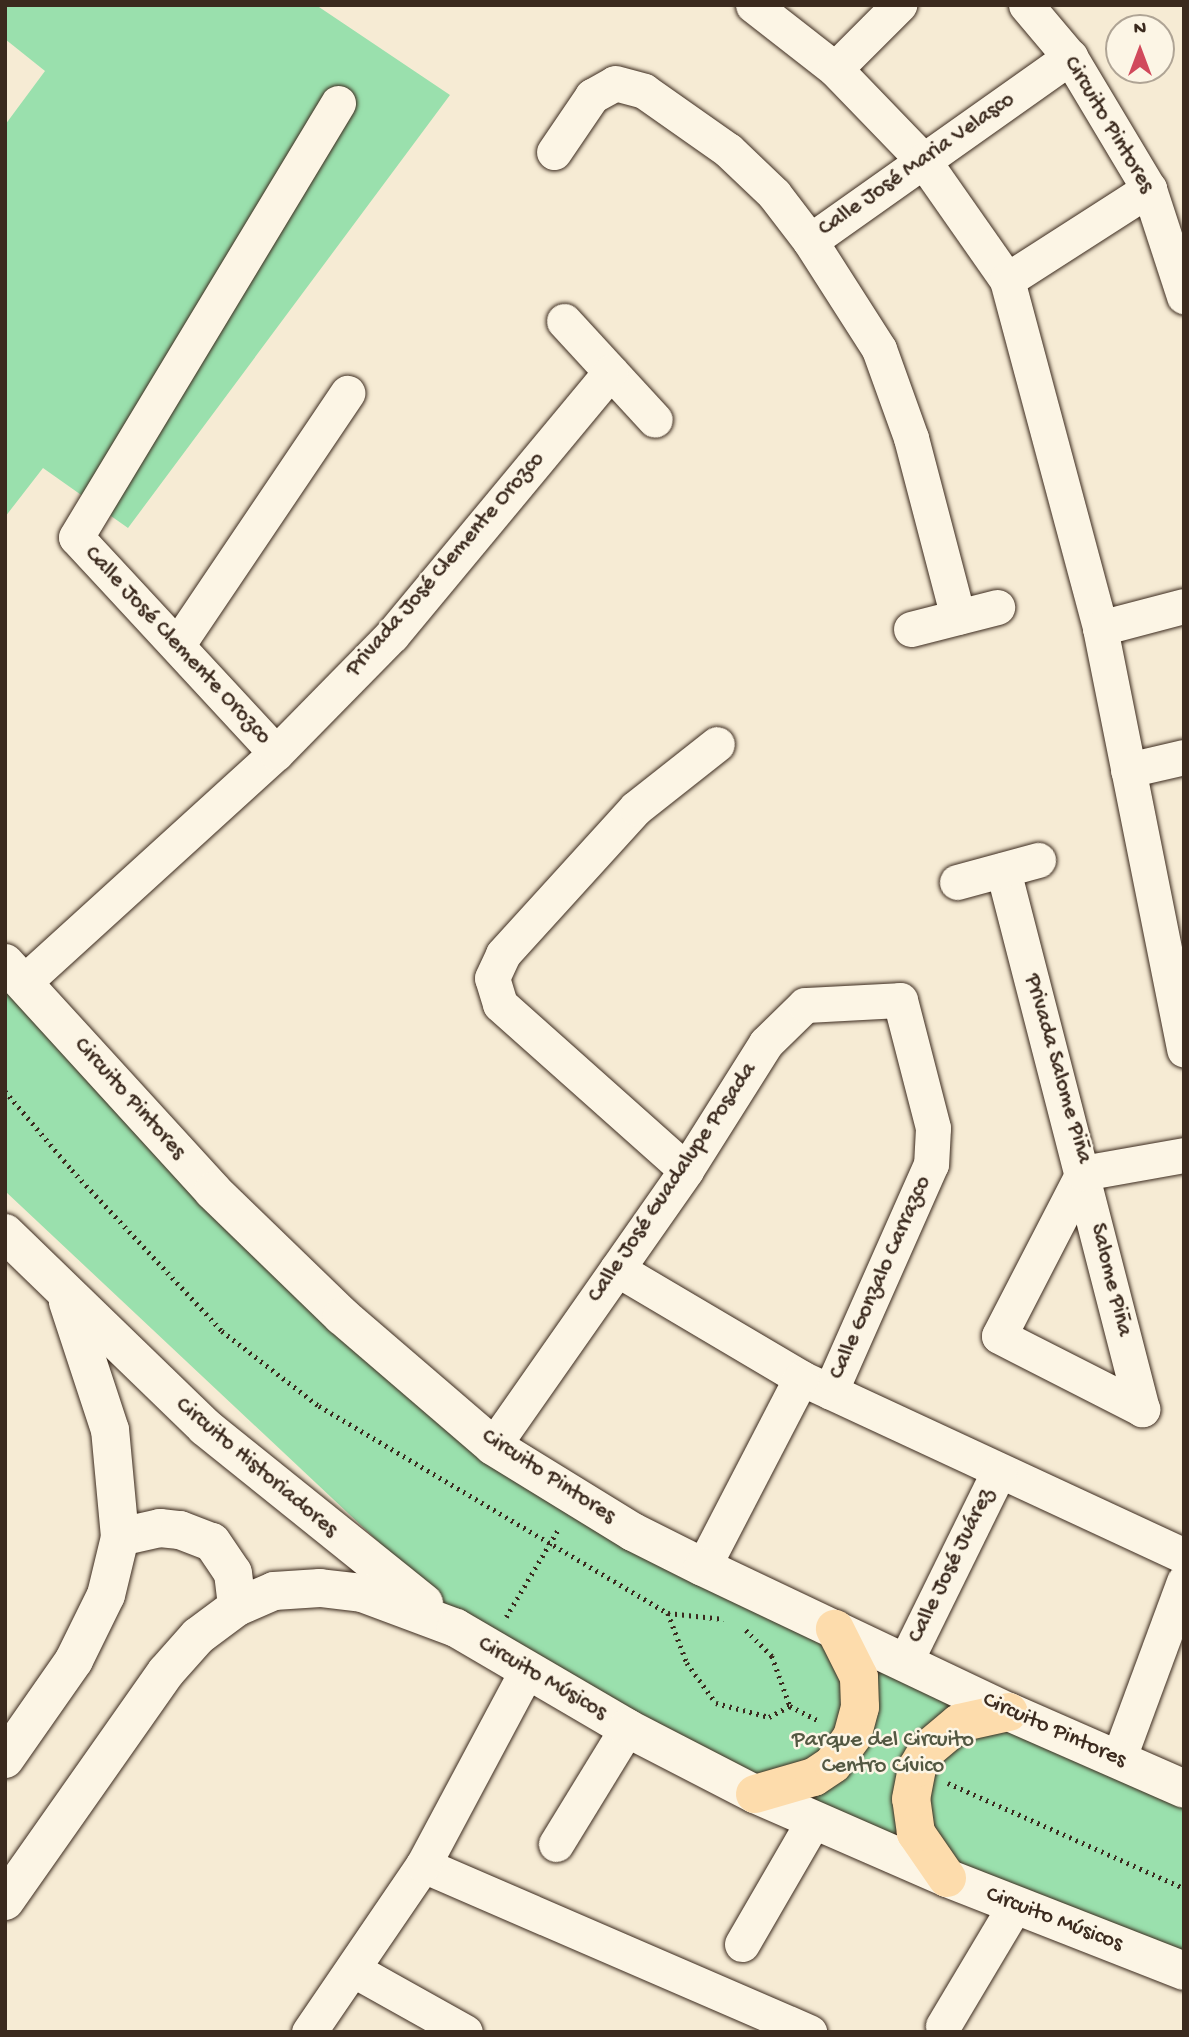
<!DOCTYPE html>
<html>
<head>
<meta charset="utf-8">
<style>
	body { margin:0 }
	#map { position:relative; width:1189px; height:2037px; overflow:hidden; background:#f6ebd4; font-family:"Gochi Hand",sans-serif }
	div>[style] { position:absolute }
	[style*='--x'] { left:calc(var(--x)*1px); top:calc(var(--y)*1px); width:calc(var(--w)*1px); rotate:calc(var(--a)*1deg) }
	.green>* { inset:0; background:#9ae0ad }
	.path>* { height:4.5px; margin-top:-2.25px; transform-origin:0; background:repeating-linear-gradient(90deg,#3b2a1e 0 2px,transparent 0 7px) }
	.roads { filter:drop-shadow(0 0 2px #3b2a1e) drop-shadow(0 0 2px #3b2a1e) }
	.street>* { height:35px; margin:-17.5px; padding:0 17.5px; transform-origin:17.5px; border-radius:17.5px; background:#fcf5e5 }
	.secondary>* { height:38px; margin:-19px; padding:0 19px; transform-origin:19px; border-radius:19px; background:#fcf5e5 }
	.primary>* { height:38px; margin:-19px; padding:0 19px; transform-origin:19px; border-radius:19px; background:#fddcac }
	span { translate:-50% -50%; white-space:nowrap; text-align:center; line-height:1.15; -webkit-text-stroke:5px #fcf5e5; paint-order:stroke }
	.street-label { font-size:23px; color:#3b2a1e }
	.park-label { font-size:23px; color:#535842 }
	.frame { position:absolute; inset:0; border:7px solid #3b2a1e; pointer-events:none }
	.north { position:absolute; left:1105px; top:14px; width:70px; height:70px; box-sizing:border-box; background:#fcf5e5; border:2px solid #afa495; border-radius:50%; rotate:0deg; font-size:19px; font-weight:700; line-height:28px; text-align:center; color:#3b2a1e }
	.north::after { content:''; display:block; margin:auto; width:24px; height:32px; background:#d1495b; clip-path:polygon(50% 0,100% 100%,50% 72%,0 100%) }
</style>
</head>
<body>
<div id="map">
	<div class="green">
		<div style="clip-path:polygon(5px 5px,316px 5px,450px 95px,128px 528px,43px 468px,5px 517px,5px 125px,45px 71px,5px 39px)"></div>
		<div style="clip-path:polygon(5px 977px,485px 1452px,1184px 1801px,1184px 1964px,848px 1829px,448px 1607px,5px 1191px)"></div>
	</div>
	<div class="path">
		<div style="--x:5;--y:1091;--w:104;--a:49.7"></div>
		<div style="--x:72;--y:1170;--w:220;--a:47"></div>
		<div style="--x:222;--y:1331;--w:123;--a:37.7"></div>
		<div style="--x:319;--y:1406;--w:406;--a:30.7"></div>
		<div style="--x:668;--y:1613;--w:56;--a:6.1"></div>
		<div style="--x:668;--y:1613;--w:53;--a:69.2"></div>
		<div style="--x:687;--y:1663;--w:49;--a:54.1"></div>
		<div style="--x:716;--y:1703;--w:55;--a:14.8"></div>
		<div style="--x:769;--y:1717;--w:24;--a:-28"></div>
		<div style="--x:506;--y:1617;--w:104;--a:-59.2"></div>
		<div style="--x:746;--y:1630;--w:37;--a:45"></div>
		<div style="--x:772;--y:1656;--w:53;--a:70.2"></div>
		<div style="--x:790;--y:1706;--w:34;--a:27"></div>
		<div style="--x:948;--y:1783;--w:258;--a:24"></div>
	</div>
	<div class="roads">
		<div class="street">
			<div style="--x:753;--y:5;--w:104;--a:38"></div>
			<div style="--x:835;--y:69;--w:127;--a:46"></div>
			<div style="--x:923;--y:160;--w:146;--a:55"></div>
			<div style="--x:1007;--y:280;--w:360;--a:75"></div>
			<div style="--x:1100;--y:628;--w:430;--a:78.7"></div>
			<div style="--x:1026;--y:5;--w:68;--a:49.8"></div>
			<div style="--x:1070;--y:57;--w:154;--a:59.1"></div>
			<div style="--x:1149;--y:189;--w:113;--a:71.9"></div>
			<div style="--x:835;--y:69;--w:91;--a:-45"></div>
			<div style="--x:554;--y:152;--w:68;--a:-55.8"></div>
			<div style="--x:592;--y:96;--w:26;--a:-29"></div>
			<div style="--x:615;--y:83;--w:30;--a:15"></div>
			<div style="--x:644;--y:91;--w:103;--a:35.1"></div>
			<div style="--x:728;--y:150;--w:64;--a:43.7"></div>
			<div style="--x:774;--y:194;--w:59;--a:52.5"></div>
			<div style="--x:810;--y:241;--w:128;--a:57.4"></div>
			<div style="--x:879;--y:349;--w:95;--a:70.2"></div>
			<div style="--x:911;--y:438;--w:185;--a:75.3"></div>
			<div style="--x:810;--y:241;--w:319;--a:-35.3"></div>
			<div style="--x:1007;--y:280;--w:169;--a:-32.7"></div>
			<div style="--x:564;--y:321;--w:134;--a:47.4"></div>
			<div style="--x:1100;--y:628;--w:87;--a:-14.7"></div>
			<div style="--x:911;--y:629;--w:89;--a:-14.3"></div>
			<div style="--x:178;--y:644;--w:303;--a:-56"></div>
			<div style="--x:276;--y:753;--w:294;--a:-132.8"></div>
			<div style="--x:76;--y:537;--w:507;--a:-58.88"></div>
			<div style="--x:1128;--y:770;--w:57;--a:-13.1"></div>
			<div style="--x:1003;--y:870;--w:557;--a:75.54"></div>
			<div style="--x:957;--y:882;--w:84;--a:-15.2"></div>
			<div style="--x:23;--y:983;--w:342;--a:-42.3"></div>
			<div style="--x:276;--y:753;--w:165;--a:-45.5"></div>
			<div style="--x:392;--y:635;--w:342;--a:-50.3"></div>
			<div style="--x:686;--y:1170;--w:249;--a:-138.3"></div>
			<div style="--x:500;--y:1004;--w:27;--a:-107"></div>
			<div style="--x:492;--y:978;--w:26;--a:-65"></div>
			<div style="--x:503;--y:954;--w:197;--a:-47.7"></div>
			<div style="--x:636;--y:808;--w:103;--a:-38.3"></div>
			<div style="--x:1083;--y:1173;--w:183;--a:117.3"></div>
			<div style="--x:999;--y:1336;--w:161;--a:27"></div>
			<div style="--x:1083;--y:1173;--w:103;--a:-10.1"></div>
			<div style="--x:617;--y:1269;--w:214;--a:30.6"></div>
			<div style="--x:801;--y:1378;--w:422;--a:24.9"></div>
			<div style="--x:493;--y:1446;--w:337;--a:-55"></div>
			<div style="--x:686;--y:1170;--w:150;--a:-57.8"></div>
			<div style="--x:766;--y:1043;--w:54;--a:-44.3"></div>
			<div style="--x:805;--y:1005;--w:95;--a:-3"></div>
			<div style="--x:900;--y:1000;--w:132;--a:75.5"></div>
			<div style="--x:933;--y:1128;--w:36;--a:93"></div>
			<div style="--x:931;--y:1164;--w:249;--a:113.9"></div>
			<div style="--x:703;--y:1567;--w:213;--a:-62.6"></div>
			<div style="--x:905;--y:1662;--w:213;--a:-63.8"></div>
			<div style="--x:1118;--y:1760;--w:190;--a:-69.7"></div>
			<div style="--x:556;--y:1844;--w:136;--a:-58.5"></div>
			<div style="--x:423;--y:1865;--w:421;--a:23.4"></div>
			<div style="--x:742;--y:1944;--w:143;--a:-59.9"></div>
			<div style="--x:354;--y:1970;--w:127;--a:29.2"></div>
			<div style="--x:943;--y:2026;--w:141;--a:-59.2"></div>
			<div style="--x:309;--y:2032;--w:202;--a:-55.7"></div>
			<div style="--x:423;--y:1865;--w:219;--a:-61.9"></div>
		</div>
		<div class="secondary">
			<div style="--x:5;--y:963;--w:309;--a:47.6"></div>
			<div style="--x:213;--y:1191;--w:180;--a:44.1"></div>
			<div style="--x:342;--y:1316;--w:199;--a:40.7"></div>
			<div style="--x:493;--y:1446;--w:164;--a:31.6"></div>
			<div style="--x:633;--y:1532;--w:78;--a:26.6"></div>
			<div style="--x:703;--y:1567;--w:339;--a:25.4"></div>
			<div style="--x:1009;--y:1712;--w:191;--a:23.7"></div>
			<div style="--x:5;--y:1233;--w:279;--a:44.1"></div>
			<div style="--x:205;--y:1427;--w:281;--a:38.8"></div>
			<div style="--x:120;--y:1537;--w:41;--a:-12.7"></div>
			<div style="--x:160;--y:1528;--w:20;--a:6"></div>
			<div style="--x:180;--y:1530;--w:34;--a:21"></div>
			<div style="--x:212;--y:1542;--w:37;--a:56"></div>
			<div style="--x:233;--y:1573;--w:34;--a:83"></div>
			<div style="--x:5;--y:1759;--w:121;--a:-55.1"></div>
			<div style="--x:74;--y:1660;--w:72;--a:-63.8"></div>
			<div style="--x:106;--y:1595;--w:60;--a:-76.4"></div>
			<div style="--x:120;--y:1537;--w:107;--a:-95.3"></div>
			<div style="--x:110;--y:1430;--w:135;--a:-108.2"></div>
			<div style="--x:5;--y:1901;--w:280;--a:-54.9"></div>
			<div style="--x:166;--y:1672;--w:48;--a:-48.4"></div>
			<div style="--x:198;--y:1636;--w:49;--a:-36.6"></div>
			<div style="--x:237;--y:1607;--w:40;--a:-23.4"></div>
			<div style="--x:274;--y:1591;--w:46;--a:-3.7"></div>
			<div style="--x:320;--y:1588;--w:42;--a:6.8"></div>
			<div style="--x:362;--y:1593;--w:100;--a:20.4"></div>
			<div style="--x:456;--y:1628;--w:198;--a:30.3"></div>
			<div style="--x:627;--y:1728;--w:144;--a:27.3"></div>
			<div style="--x:755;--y:1794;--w:210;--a:23.6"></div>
			<div style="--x:947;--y:1878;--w:255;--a:21.4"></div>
		</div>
		<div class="primary">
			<div style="--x:755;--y:1794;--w:61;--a:-16.1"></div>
			<div style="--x:814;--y:1777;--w:23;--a:-34"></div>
			<div style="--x:833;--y:1764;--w:33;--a:-55"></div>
			<div style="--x:852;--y:1737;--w:31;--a:-75"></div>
			<div style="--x:860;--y:1707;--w:30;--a:-92"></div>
			<div style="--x:859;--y:1677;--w:54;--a:-116.6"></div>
			<div style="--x:947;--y:1878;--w:55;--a:-124.6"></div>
			<div style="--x:916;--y:1833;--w:34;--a:-98"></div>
			<div style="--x:911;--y:1799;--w:32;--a:-79"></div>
			<div style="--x:917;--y:1768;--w:22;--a:-60"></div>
			<div style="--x:928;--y:1749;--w:40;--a:-40"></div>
			<div style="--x:959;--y:1723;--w:51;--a:-12.4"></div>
		</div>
	</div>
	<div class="street-label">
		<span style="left:1108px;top:125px;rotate:59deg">Circuito Pintores</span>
		<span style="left:917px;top:165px;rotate:-35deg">Calle José Maria Velasco</span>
		<span style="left:446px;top:565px;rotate:-49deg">Privada José Clemente Orozco</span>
		<span style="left:177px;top:646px;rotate:47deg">Calle José Clemente Orozco</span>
		<span style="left:1057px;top:1069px;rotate:74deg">Privada Salome Piña</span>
		<span style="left:129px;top:1099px;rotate:48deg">Circuito Pintores</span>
		<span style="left:673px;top:1183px;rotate:-56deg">Calle José Guadalupe Posada</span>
		<span style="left:881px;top:1278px;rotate:-66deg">Calle Gonzalo Carrazco</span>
		<span style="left:1110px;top:1280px;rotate:76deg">Salome Piña</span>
		<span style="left:256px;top:1468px;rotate:40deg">Circuito Historiadores</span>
		<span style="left:548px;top:1477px;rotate:33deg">Circuito Pintores</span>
		<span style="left:952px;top:1566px;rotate:-64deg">Calle José Juárez</span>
		<span style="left:542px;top:1679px;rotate:30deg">Circuito Músicos</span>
		<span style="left:1054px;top:1731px;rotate:24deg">Circuito Pintores</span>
		<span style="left:1054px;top:1920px;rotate:21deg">Circuito Músicos</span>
	</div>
	<div class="park-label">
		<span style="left:883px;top:1754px">Parque del Circuito<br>Centro Cívico</span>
	</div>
	<div class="frame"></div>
	<div class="north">N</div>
</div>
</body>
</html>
